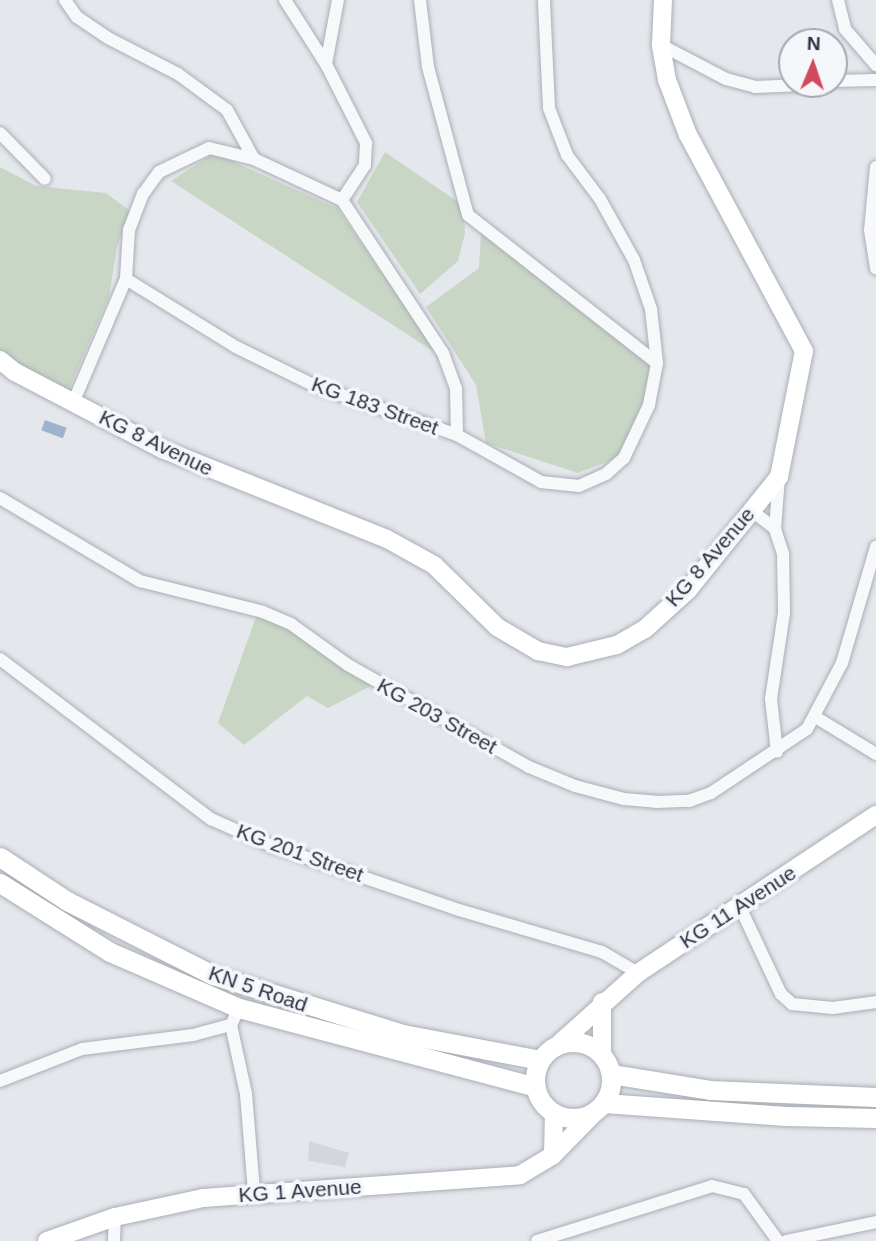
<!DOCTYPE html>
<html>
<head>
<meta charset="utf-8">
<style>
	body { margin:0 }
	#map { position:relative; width:876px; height:1241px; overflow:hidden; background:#e4e7ec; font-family:Arial,sans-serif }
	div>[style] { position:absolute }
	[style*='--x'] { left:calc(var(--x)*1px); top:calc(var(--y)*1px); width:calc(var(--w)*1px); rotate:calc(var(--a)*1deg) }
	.built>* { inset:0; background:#d2d6de }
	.green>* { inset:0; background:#c9d6c5 }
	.water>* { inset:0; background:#9fb4cc; transform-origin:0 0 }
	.roads { filter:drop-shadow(0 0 2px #a9aeb7) drop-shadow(0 0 2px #a9aeb7) }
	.street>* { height:12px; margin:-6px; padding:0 6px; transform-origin:6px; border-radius:6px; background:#f7f8fa }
	.secondary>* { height:18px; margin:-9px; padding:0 9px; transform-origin:9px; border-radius:9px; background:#fff }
	.primary>* { height:19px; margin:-9.5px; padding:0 9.5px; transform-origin:9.5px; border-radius:9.5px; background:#fff }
	.primary>.ring { margin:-9.5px; padding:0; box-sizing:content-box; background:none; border:19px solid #fff; border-radius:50% }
	span { translate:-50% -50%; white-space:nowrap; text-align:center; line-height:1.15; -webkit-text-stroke:7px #f4f6f9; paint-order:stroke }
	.street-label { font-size:21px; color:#2b3445 }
	.north { position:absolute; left:778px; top:28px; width:70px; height:70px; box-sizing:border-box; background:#f4f6f9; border:2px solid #a4a8b1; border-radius:50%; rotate:2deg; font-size:19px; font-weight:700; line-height:28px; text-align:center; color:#2b3445 }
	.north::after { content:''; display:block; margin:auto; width:24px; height:32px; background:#d1495b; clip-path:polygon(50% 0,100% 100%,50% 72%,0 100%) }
</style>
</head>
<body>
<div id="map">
	<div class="built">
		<div style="clip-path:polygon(309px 1141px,349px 1153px,345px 1167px,308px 1161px)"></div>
	</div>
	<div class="green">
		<div style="clip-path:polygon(385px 152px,464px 206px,465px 233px,458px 261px,420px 294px,357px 202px)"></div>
		<div style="clip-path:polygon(214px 153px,337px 208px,439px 355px,171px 181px)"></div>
		<div style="clip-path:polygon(0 167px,36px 186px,106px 193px,130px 211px,117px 247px,109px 297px,68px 391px,0 354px)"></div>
		<div style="clip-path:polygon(481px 233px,656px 356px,632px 452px,578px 473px,486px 443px,476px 385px,426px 307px,479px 268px)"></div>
		<div style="clip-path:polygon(256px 617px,285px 625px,371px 686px,328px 708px,307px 696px,244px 745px,218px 723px)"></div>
	</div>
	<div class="water">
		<div style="left:45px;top:420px;width:23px;height:11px;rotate:20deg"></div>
	</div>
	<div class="roads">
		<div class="street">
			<div style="--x:65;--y:0;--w:21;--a:55"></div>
			<div style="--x:77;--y:17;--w:37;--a:34"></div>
			<div style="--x:108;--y:38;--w:79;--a:27.2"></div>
			<div style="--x:178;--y:74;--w:61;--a:36.3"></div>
			<div style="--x:227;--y:110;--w:56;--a:61.1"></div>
			<div style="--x:285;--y:0;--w:76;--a:57.4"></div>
			<div style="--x:326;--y:64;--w:89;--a:63.1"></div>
			<div style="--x:366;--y:143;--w:22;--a:93"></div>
			<div style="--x:365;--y:165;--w:42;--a:123.3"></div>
			<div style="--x:420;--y:0;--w:67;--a:83.2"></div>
			<div style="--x:428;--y:67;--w:153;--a:74.9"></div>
			<div style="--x:468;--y:215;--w:240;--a:38.1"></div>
			<div style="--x:838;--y:0;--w:30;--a:76"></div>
			<div style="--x:845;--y:29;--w:48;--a:49.3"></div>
			<div style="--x:661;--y:45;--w:73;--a:27.6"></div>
			<div style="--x:726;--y:79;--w:30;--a:15"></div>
			<div style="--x:755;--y:87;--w:69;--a:-2.5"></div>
			<div style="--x:326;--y:64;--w:65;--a:-79.4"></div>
			<div style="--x:834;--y:81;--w:42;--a:-1.4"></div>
			<div style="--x:0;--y:133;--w:64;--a:45.6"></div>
			<div style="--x:876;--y:167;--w:63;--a:95.4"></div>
			<div style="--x:870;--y:230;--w:39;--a:81"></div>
			<div style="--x:342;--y:200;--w:183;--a:56.6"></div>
			<div style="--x:443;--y:353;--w:37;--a:70"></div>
			<div style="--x:456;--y:388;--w:47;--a:88.8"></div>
			<div style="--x:126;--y:279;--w:129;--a:31.7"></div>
			<div style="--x:236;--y:347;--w:88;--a:26.3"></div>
			<div style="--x:315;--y:386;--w:150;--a:19"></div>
			<div style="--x:457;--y:435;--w:96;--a:29.2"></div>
			<div style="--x:541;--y:482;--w:38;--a:6"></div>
			<div style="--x:579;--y:486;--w:30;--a:-24"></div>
			<div style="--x:606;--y:474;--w:24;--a:-42"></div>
			<div style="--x:624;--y:458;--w:59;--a:-64.7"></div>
			<div style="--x:649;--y:405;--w:43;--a:-79.2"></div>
			<div style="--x:657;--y:363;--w:54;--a:-96.3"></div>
			<div style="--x:651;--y:309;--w:52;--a:-109.1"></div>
			<div style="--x:634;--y:260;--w:70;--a:-119.1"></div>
			<div style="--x:600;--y:199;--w:55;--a:-126.9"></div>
			<div style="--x:567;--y:155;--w:50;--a:-111"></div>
			<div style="--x:549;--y:108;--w:108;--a:-92.7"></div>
			<div style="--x:73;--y:403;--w:135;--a:-66.9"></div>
			<div style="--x:126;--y:279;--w:49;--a:-86.5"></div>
			<div style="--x:129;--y:230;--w:39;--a:-69"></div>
			<div style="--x:143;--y:194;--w:27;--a:-54"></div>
			<div style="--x:159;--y:172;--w:55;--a:-25.6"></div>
			<div style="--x:209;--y:148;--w:46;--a:13.7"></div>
			<div style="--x:254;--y:159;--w:97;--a:25"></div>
			<div style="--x:0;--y:498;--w:163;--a:30.7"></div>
			<div style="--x:140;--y:581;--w:127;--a:14.1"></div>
			<div style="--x:263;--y:612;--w:30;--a:23"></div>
			<div style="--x:291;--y:624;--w:70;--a:35.7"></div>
			<div style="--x:348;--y:665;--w:208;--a:29.4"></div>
			<div style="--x:529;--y:767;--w:50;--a:22.4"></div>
			<div style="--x:575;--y:786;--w:51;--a:14.9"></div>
			<div style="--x:624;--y:799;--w:32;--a:5"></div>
			<div style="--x:656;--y:802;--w:33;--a:-2"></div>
			<div style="--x:689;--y:801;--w:23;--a:-20"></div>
			<div style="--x:711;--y:793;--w:115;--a:-33.7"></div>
			<div style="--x:807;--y:729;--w:75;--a:-62.1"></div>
			<div style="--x:842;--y:663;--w:121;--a:-73.7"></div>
			<div style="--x:751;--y:510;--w:31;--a:38"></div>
			<div style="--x:775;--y:529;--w:25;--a:72"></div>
			<div style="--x:783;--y:553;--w:60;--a:89"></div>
			<div style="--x:784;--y:613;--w:87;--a:98.6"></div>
			<div style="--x:771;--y:699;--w:53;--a:83.5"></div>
			<div style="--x:775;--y:529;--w:52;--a:-85.6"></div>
			<div style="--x:0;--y:659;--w:265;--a:37.2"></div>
			<div style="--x:211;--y:819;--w:67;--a:23.9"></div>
			<div style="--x:272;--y:846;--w:198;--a:18.9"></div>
			<div style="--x:459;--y:910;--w:149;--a:16.4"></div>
			<div style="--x:602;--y:952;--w:42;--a:30.3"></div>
			<div style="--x:817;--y:718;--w:69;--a:31.4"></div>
			<div style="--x:740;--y:907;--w:96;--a:64.8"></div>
			<div style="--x:781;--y:994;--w:15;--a:42"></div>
			<div style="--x:792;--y:1004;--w:41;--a:5.6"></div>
			<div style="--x:833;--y:1008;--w:43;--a:-7.9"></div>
			<div style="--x:239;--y:1008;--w:19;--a:115"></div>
			<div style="--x:231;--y:1025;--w:71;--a:77.7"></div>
			<div style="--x:246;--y:1094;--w:98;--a:85.3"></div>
			<div style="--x:0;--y:1081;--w:88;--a:-21.3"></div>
			<div style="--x:82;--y:1049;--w:112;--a:-7.2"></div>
			<div style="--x:193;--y:1035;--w:39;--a:-15"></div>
			<div style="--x:114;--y:1241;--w:24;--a:-88"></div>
			<div style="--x:537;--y:1241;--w:183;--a:-17.4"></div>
			<div style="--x:712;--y:1186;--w:33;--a:14"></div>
			<div style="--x:744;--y:1194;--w:58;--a:54.1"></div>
			<div style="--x:786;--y:1241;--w:92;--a:-11.9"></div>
		</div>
		<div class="secondary">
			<div style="--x:0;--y:360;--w:19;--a:39"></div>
			<div style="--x:15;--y:372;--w:166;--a:27.6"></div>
			<div style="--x:162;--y:449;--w:242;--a:21.8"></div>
			<div style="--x:387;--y:539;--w:54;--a:29"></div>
			<div style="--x:434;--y:565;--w:88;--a:44.5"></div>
			<div style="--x:497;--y:627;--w:48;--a:30.3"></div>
			<div style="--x:538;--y:651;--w:30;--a:12"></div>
			<div style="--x:567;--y:657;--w:51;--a:-13.5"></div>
			<div style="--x:617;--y:645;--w:32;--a:-30"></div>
			<div style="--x:645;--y:629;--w:58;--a:-42.2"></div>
			<div style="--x:688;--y:590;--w:145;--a:-51.2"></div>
			<div style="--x:779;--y:477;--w:128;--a:-78.8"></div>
			<div style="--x:804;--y:351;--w:245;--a:-118.2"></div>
			<div style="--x:688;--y:135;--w:59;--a:-110.9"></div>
			<div style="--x:667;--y:80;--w:36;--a:-100"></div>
			<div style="--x:661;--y:45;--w:45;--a:-87.5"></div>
			<div style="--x:560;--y:1043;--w:105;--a:-41.9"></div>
			<div style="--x:638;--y:973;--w:286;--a:-33.6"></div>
			<div style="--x:602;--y:1054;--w:52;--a:-90"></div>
			<div style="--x:553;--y:1155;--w:42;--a:-88.6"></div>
			<div style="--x:47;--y:1241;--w:72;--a:-19.4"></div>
			<div style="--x:115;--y:1217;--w:90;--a:-12.2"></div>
			<div style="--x:203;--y:1198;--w:318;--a:-4.1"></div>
			<div style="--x:520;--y:1175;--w:39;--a:-31"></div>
			<div style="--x:553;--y:1155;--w:64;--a:-45.6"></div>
		</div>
		<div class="primary">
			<div style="--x:0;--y:857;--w:80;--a:33.3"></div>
			<div style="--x:67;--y:901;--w:164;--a:26.9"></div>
			<div style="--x:213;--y:975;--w:199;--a:17.3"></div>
			<div style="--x:403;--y:1034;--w:139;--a:10.7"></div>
			<div style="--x:0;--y:883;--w:130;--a:32.1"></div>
			<div style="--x:110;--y:952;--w:141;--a:23.5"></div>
			<div style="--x:239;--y:1008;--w:306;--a:14.9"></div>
			<div class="ring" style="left:535px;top:1042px;width:57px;height:57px"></div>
			<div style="--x:611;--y:1074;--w:100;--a:9.2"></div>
			<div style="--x:710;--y:1090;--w:166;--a:2.4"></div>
			<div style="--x:604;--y:1103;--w:182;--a:4.1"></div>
			<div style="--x:786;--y:1116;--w:90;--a:1.3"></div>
		</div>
	</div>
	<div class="street-label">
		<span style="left:375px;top:406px;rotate:20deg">KG 183 Street</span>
		<span style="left:156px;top:443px;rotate:26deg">KG 8 Avenue</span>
		<span style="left:710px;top:557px;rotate:-49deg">KG 8 Avenue</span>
		<span style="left:437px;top:716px;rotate:29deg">KG 203 Street</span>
		<span style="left:300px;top:853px;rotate:20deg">KG 201 Street</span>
		<span style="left:738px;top:907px;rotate:-33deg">KG 11 Avenue</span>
		<span style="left:258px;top:989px;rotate:19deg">KN 5 Road</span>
		<span style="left:300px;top:1191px;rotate:-4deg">KG 1 Avenue</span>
	</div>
	<div class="north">N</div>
</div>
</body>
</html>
